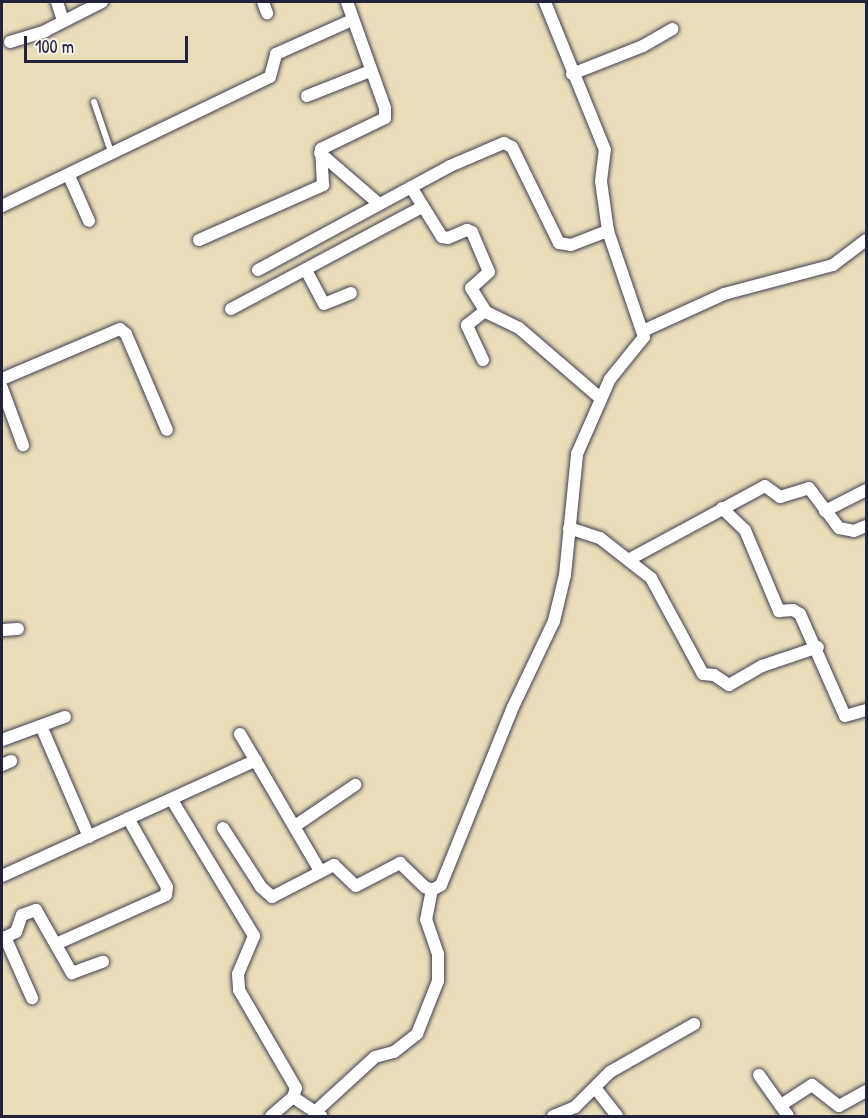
<!DOCTYPE html>
<html>
<head>
<meta charset="utf-8">
<style>
	body { margin:0 }
	#map { position:relative; width:868px; height:1118px; overflow:hidden; background:#eadeba; font-family:"Patrick Hand",sans-serif }
	div>[style] { position:absolute }
	[style*='--x'] { left:calc(var(--x)*1px); top:calc(var(--y)*1px); width:calc(var(--w)*1px); rotate:calc(var(--a)*1deg) }
	.roads { filter:drop-shadow(0 0 2px #403e4e) drop-shadow(0 0 2px #403e4e) }
	.service>* { height:6px; margin:-3px; padding:0 3px; transform-origin:3px; border-radius:3px; background:#fff }
	.minor>* { height:12px; margin:-6px; padding:0 6px; transform-origin:6px; border-radius:6px; background:#fff }
	span { translate:-50% -50%; white-space:nowrap; text-align:center; line-height:1.15; -webkit-text-stroke:6px #f7f3e8; paint-order:stroke }
	.frame { position:absolute; inset:0; border:3px solid #22223b; pointer-events:none }
	.scale { position:absolute; left:24px; top:36px; width:164px; height:27px; box-sizing:border-box; border:3px solid #22223b; border-top:0; padding-left:8px; font-size:18px; line-height:21px; white-space:nowrap; color:#22223b; -webkit-text-stroke:4px #f7f3e8; paint-order:stroke }
</style>
</head>
<body>
<div id="map">
	<div class="roads">
		<div class="service">
			<div style="--x:94;--y:102;--w:53;--a:71.2"></div>
		</div>
		<div class="minor">
			<div style="--x:57;--y:2;--w:20;--a:72"></div>
			<div style="--x:263;--y:2;--w:12;--a:70"></div>
			<div style="--x:10;--y:42;--w:37;--a:-17"></div>
			<div style="--x:45;--y:31;--w:64;--a:-27"></div>
			<div style="--x:572;--y:74;--w:76;--a:-21.5"></div>
			<div style="--x:643;--y:46;--w:34;--a:-30"></div>
			<div style="--x:307;--y:96;--w:68;--a:-21.6"></div>
			<div style="--x:320;--y:153;--w:78;--a:40.8"></div>
			<div style="--x:69;--y:176;--w:49;--a:66"></div>
			<div style="--x:411;--y:187;--w:59;--a:58.2"></div>
			<div style="--x:442;--y:237;--w:6;--a:9"></div>
			<div style="--x:448;--y:238;--w:21;--a:-23"></div>
			<div style="--x:467;--y:230;--w:5;--a:22"></div>
			<div style="--x:472;--y:232;--w:43;--a:67"></div>
			<div style="--x:489;--y:272;--w:24;--a:138"></div>
			<div style="--x:471;--y:288;--w:28;--a:58"></div>
			<div style="--x:486;--y:312;--w:37;--a:26"></div>
			<div style="--x:519;--y:328;--w:107;--a:40.8"></div>
			<div style="--x:2;--y:206;--w:297;--a:-25.7"></div>
			<div style="--x:270;--y:77;--w:24;--a:-75"></div>
			<div style="--x:276;--y:54;--w:83;--a:-24.1"></div>
			<div style="--x:199;--y:240;--w:136;--a:-23.9"></div>
			<div style="--x:323;--y:185;--w:36;--a:-93"></div>
			<div style="--x:321;--y:149;--w:71;--a:-25.8"></div>
			<div style="--x:385;--y:118;--w:10;--a:-90"></div>
			<div style="--x:385;--y:108;--w:113;--a:-109.7"></div>
			<div style="--x:258;--y:270;--w:218;--a:-28.4"></div>
			<div style="--x:450;--y:166;--w:59;--a:-23.1"></div>
			<div style="--x:504;--y:143;--w:9;--a:27"></div>
			<div style="--x:512;--y:147;--w:107;--a:63.9"></div>
			<div style="--x:559;--y:243;--w:12;--a:9"></div>
			<div style="--x:571;--y:245;--w:40;--a:-21"></div>
			<div style="--x:608;--y:231;--w:50;--a:-98"></div>
			<div style="--x:601;--y:181;--w:31;--a:-83"></div>
			<div style="--x:605;--y:150;--w:160;--a:-112.1"></div>
			<div style="--x:307;--y:272;--w:36;--a:62"></div>
			<div style="--x:324;--y:304;--w:29;--a:-22"></div>
			<div style="--x:231;--y:309;--w:217;--a:-28.1"></div>
			<div style="--x:645;--y:330;--w:87;--a:-24.5"></div>
			<div style="--x:724;--y:294;--w:113;--a:-14.9"></div>
			<div style="--x:833;--y:265;--w:41;--a:-37.1"></div>
			<div style="--x:483;--y:360;--w:38;--a:-115"></div>
			<div style="--x:467;--y:325;--w:23;--a:-38"></div>
			<div style="--x:2;--y:379;--w:128;--a:-23"></div>
			<div style="--x:120;--y:329;--w:8;--a:40"></div>
			<div style="--x:126;--y:334;--w:104;--a:66.9"></div>
			<div style="--x:2;--y:388;--w:61;--a:69.8"></div>
			<div style="--x:722;--y:508;--w:32;--a:44"></div>
			<div style="--x:745;--y:530;--w:88;--a:67.2"></div>
			<div style="--x:779;--y:611;--w:14;--a:-4"></div>
			<div style="--x:793;--y:610;--w:8;--a:30"></div>
			<div style="--x:800;--y:614;--w:111;--a:66.2"></div>
			<div style="--x:845;--y:716;--w:22;--a:-16"></div>
			<div style="--x:825;--y:511;--w:46;--a:-27.1"></div>
			<div style="--x:569;--y:528;--w:33;--a:18"></div>
			<div style="--x:600;--y:538;--w:65;--a:38.1"></div>
			<div style="--x:651;--y:578;--w:109;--a:61.6"></div>
			<div style="--x:703;--y:674;--w:11;--a:5"></div>
			<div style="--x:714;--y:675;--w:18;--a:34"></div>
			<div style="--x:729;--y:685;--w:38;--a:-30"></div>
			<div style="--x:762;--y:666;--w:59;--a:-18.7"></div>
			<div style="--x:630;--y:559;--w:153;--a:-28.4"></div>
			<div style="--x:765;--y:486;--w:19;--a:36"></div>
			<div style="--x:780;--y:497;--w:30;--a:-17"></div>
			<div style="--x:809;--y:488;--w:50;--a:53.1"></div>
			<div style="--x:839;--y:528;--w:15;--a:11"></div>
			<div style="--x:854;--y:531;--w:13;--a:-23"></div>
			<div style="--x:2;--y:630;--w:16;--a:-4"></div>
			<div style="--x:41;--y:726;--w:121;--a:66.6"></div>
			<div style="--x:240;--y:734;--w:159;--a:59.7"></div>
			<div style="--x:2;--y:740;--w:67;--a:-20.1"></div>
			<div style="--x:2;--y:765;--w:10;--a:-24"></div>
			<div style="--x:172;--y:800;--w:159;--a:58.9"></div>
			<div style="--x:254;--y:936;--w:41;--a:112.8"></div>
			<div style="--x:238;--y:974;--w:16;--a:86"></div>
			<div style="--x:239;--y:990;--w:113;--a:59.8"></div>
			<div style="--x:296;--y:1088;--w:9;--a:108"></div>
			<div style="--x:293;--y:1097;--w:29;--a:139"></div>
			<div style="--x:295;--y:826;--w:73;--a:-34.3"></div>
			<div style="--x:223;--y:828;--w:70;--a:57.2"></div>
			<div style="--x:261;--y:887;--w:15;--a:42"></div>
			<div style="--x:272;--y:897;--w:70;--a:-27.3"></div>
			<div style="--x:334;--y:865;--w:30;--a:44"></div>
			<div style="--x:356;--y:886;--w:50;--a:-27.6"></div>
			<div style="--x:400;--y:863;--w:35;--a:44"></div>
			<div style="--x:425;--y:887;--w:8;--a:23"></div>
			<div style="--x:432;--y:890;--w:10;--a:-29"></div>
			<div style="--x:441;--y:885;--w:192;--a:-68"></div>
			<div style="--x:513;--y:707;--w:95;--a:-64.5"></div>
			<div style="--x:554;--y:621;--w:47;--a:-76.6"></div>
			<div style="--x:565;--y:575;--w:122;--a:-84.3"></div>
			<div style="--x:577;--y:454;--w:82;--a:-66.3"></div>
			<div style="--x:610;--y:379;--w:54;--a:-51"></div>
			<div style="--x:644;--y:337;--w:112;--a:-108.8"></div>
			<div style="--x:2;--y:876;--w:279;--a:-24.5"></div>
			<div style="--x:5;--y:937;--w:67;--a:66.1"></div>
			<div style="--x:2;--y:939;--w:16;--a:-27"></div>
			<div style="--x:16;--y:932;--w:18;--a:-71"></div>
			<div style="--x:22;--y:915;--w:15;--a:-20"></div>
			<div style="--x:36;--y:910;--w:73;--a:60.3"></div>
			<div style="--x:72;--y:973;--w:33;--a:-20"></div>
			<div style="--x:56;--y:944;--w:120;--a:-24"></div>
			<div style="--x:166;--y:895;--w:8;--a:-83"></div>
			<div style="--x:167;--y:887;--w:79;--a:-119.5"></div>
			<div style="--x:759;--y:1075;--w:50;--a:54.7"></div>
			<div style="--x:596;--y:1089;--w:34;--a:52"></div>
			<div style="--x:293;--y:1097;--w:34;--a:34"></div>
			<div style="--x:781;--y:1105;--w:37;--a:-33"></div>
			<div style="--x:812;--y:1085;--w:34;--a:38"></div>
			<div style="--x:839;--y:1106;--w:31;--a:-29"></div>
			<div style="--x:315;--y:1112;--w:81;--a:-42.5"></div>
			<div style="--x:375;--y:1057;--w:20;--a:-15"></div>
			<div style="--x:394;--y:1052;--w:29;--a:-38"></div>
			<div style="--x:417;--y:1034;--w:57;--a:-68.4"></div>
			<div style="--x:438;--y:981;--w:27;--a:-90"></div>
			<div style="--x:438;--y:954;--w:36;--a:-109"></div>
			<div style="--x:426;--y:920;--w:31;--a:-79"></div>
			<div style="--x:553;--y:1116;--w:24;--a:-22"></div>
			<div style="--x:575;--y:1107;--w:49;--a:-45"></div>
			<div style="--x:610;--y:1072;--w:97;--a:-29.7"></div>
		</div>
	</div>
	<div class="frame"></div>
	<div class="scale">100 m</div>
</div>
</body>
</html>
